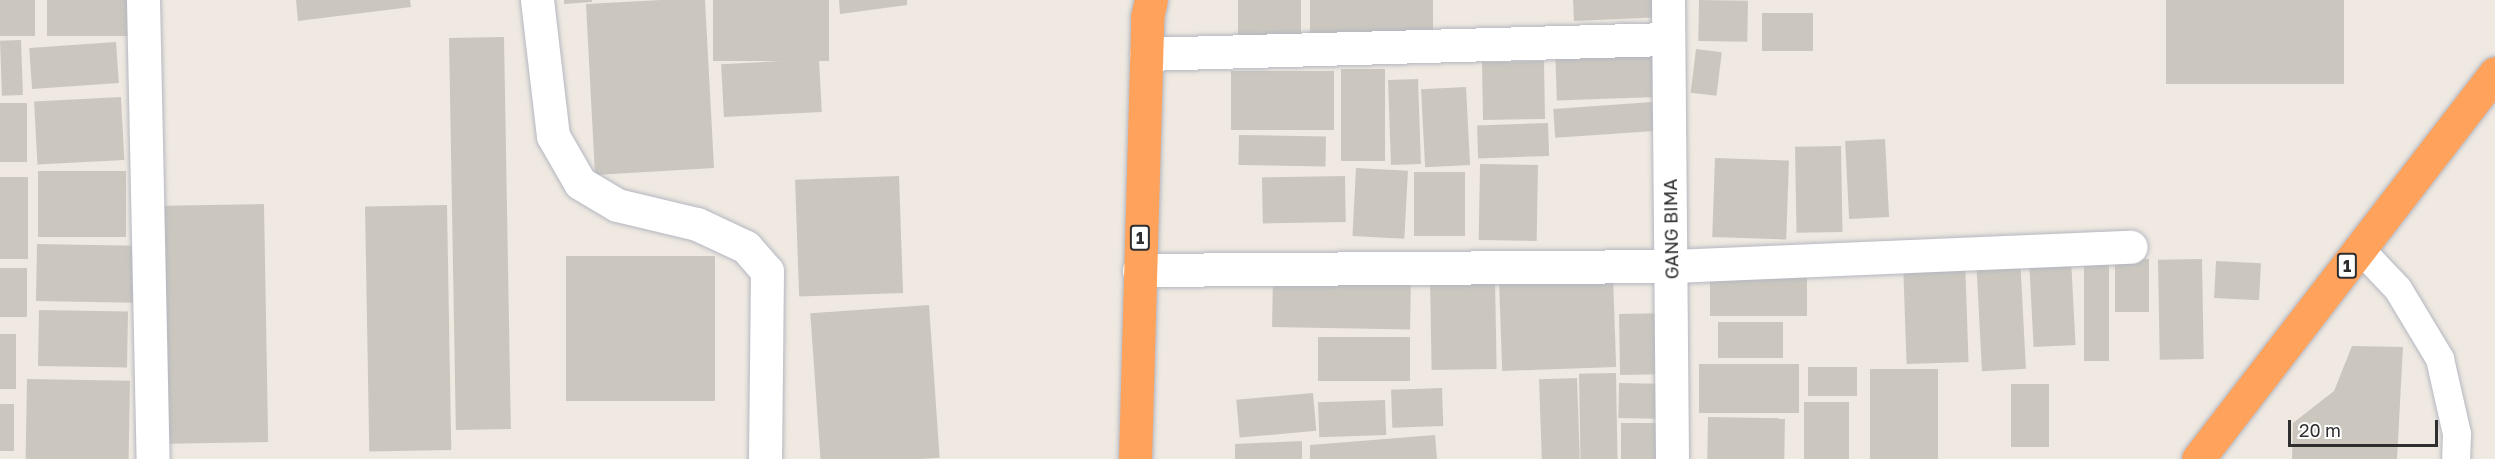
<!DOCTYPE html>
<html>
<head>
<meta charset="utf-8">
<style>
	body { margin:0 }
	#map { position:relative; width:2495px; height:459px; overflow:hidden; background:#efe9e1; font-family:"Golos Text",sans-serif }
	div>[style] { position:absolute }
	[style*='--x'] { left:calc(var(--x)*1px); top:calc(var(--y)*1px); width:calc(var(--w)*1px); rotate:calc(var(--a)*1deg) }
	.building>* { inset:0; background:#cbc7bf; transform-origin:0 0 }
	.roads { filter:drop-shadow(0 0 2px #b4b7c1) drop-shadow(0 0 2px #b4b7c1) }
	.lane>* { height:28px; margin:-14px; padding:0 14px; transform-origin:14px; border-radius:14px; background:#fff }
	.street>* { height:33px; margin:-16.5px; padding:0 16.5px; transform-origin:16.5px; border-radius:16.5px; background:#fff }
	.highway>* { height:33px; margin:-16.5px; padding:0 16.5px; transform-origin:16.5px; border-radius:16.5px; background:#ffa35c }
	span { translate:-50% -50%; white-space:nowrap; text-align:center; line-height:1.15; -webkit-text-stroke:4.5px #fff; paint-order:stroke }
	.shield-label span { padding:2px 4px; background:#fff; border:2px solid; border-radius:4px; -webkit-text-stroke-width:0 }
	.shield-label { font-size:16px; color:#2e2e2e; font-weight:700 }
	.street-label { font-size:18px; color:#2e2e2e }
	.scale { position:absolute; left:2288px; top:420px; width:150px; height:27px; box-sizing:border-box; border:3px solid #2e2e2e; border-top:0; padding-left:8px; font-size:18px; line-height:21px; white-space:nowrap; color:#2e2e2e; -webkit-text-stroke:4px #fff; paint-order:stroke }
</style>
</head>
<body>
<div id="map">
	<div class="building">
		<div style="left:0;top:0;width:35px;height:36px"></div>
		<div style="left:47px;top:0;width:87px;height:36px"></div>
		<div style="clip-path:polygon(296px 0,410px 0,411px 7px,298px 21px)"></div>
		<div style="clip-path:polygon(564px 0,592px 0,592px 2px,564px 4px)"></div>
		<div style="clip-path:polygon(661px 0,705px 0,714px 168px,595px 175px,586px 4px)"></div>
		<div style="left:713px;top:0;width:116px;height:61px"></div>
		<div style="clip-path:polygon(839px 0,907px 0,907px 5px,840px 14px)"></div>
		<div style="left:1238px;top:0;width:63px;height:38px"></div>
		<div style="left:1310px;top:0;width:123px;height:42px"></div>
		<div style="clip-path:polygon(1573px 0,1664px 0,1664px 17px,1574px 21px)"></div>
		<div style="left:1699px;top:0;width:49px;height:41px;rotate:1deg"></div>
		<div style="left:2166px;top:0;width:178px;height:84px"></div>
		<div style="left:1762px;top:13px;width:51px;height:38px"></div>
		<div style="left:504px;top:37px;width:392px;height:55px;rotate:89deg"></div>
		<div style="left:21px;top:40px;width:55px;height:21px;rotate:88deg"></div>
		<div style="left:116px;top:42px;width:41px;height:87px;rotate:86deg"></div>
		<div style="left:1655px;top:45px;width:52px;height:100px;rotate:88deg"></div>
		<div style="left:1696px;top:49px;width:26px;height:44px;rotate:7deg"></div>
		<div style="left:819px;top:59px;width:53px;height:98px;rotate:87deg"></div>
		<div style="left:1544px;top:61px;width:58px;height:62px;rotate:89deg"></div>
		<div style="left:1341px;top:69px;width:44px;height:92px"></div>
		<div style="left:1231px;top:71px;width:103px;height:59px"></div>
		<div style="left:1418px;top:79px;width:85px;height:30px;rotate:88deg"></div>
		<div style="left:1466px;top:87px;width:78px;height:45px;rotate:87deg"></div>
		<div style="left:121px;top:97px;width:63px;height:87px;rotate:87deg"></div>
		<div style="left:1652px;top:102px;width:29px;height:99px;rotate:86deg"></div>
		<div style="left:0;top:103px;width:27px;height:59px"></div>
		<div style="left:1548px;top:123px;width:33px;height:71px;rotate:88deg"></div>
		<div style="left:1239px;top:135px;width:87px;height:30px;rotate:1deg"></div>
		<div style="left:1885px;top:139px;width:78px;height:40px;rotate:87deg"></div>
		<div style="left:1841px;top:146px;width:86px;height:46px;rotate:89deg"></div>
		<div style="left:1715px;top:158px;width:74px;height:79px;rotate:2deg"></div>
		<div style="left:1480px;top:164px;width:58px;height:76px;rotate:1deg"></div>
		<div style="left:1356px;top:168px;width:52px;height:68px;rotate:3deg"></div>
		<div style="left:38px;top:171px;width:88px;height:66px"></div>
		<div style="left:1414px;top:172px;width:51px;height:64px"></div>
		<div style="left:899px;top:176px;width:117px;height:104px;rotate:88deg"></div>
		<div style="left:1345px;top:176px;width:46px;height:83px;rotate:89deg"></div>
		<div style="left:0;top:177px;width:28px;height:82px"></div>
		<div style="left:264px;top:204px;width:238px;height:100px;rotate:89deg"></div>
		<div style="left:447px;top:205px;width:245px;height:82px;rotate:89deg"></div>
		<div style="left:37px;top:244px;width:98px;height:57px;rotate:1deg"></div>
		<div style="left:715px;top:256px;width:145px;height:149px;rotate:90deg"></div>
		<div style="left:2020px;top:256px;width:113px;height:44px;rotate:87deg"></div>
		<div style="left:2071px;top:258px;width:87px;height:42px;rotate:87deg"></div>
		<div style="left:2084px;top:258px;width:25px;height:103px"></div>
		<div style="left:2115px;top:259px;width:34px;height:53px"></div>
		<div style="left:2202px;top:259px;width:100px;height:44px;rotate:89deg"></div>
		<div style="left:1965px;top:260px;width:102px;height:62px;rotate:88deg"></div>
		<div style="left:2216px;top:261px;width:45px;height:37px;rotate:3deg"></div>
		<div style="left:0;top:268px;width:27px;height:49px"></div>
		<div style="left:1710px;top:268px;width:97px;height:48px"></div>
		<div style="left:1273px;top:274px;width:138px;height:53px;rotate:1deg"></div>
		<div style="left:1495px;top:277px;width:92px;height:65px;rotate:89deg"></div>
		<div style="left:1613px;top:277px;width:90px;height:114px;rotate:88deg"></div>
		<div style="left:929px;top:305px;width:153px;height:119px;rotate:86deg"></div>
		<div style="left:39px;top:310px;width:89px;height:56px;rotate:1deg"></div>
		<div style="left:1671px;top:313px;width:61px;height:52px;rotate:89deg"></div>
		<div style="left:1718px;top:322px;width:65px;height:36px"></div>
		<div style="left:16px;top:334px;width:55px;height:16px;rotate:90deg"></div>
		<div style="left:1318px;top:337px;width:92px;height:44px"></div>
		<div style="clip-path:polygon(2352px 346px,2403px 347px,2397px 459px,2292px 459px,2293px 423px,2334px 391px)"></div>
		<div style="left:1699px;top:364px;width:100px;height:49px"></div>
		<div style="left:1857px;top:367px;width:29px;height:49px;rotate:90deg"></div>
		<div style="left:1870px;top:369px;width:68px;height:90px"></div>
		<div style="left:1616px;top:373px;width:86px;height:37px;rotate:89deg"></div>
		<div style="left:1577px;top:378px;width:81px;height:38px;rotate:88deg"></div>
		<div style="left:27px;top:379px;width:103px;height:80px;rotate:1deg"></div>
		<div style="left:1619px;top:383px;width:52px;height:35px;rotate:1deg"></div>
		<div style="left:2011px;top:384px;width:38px;height:63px"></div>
		<div style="left:1442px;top:388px;width:38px;height:51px;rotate:88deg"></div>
		<div style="left:1313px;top:393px;width:38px;height:77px;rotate:85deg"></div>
		<div style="left:1385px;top:400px;width:35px;height:67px;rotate:88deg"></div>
		<div style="left:1804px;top:402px;width:45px;height:57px"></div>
		<div style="left:0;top:404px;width:14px;height:47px"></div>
		<div style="left:1708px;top:417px;width:77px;height:42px;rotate:1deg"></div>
		<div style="left:1670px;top:423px;width:36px;height:49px;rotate:90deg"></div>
		<div style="clip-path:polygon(1435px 435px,1437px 459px,1310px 459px,1310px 445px)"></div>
		<div style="clip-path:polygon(1302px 441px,1302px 459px,1235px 459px,1235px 444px)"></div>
	</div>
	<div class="roads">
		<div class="lane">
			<div style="--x:2360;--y:249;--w:55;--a:46.5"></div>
			<div style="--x:2398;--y:289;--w:82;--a:59"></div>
			<div style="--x:2440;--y:359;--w:77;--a:77.2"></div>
			<div style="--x:2457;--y:434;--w:25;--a:92"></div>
		</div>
		<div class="street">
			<div style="--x:143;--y:0;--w:459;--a:88.8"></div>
			<div style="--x:537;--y:0;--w:137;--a:83.3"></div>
			<div style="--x:553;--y:136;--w:54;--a:60.1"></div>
			<div style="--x:580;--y:183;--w:43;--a:30.7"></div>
			<div style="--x:617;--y:205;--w:82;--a:13.4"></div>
			<div style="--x:697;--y:224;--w:54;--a:25.1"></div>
			<div style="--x:746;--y:247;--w:32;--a:49"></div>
			<div style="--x:767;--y:271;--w:188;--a:90.6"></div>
			<div style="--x:1668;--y:0;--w:459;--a:89.5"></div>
			<div style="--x:1146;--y:54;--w:522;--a:-1.65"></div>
			<div style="--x:1139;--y:270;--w:533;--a:-0.43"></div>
			<div style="--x:1672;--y:266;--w:459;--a:-2.4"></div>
		</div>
		<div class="highway">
			<div style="--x:1135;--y:459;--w:442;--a:-88.4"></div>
			<div style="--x:1147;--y:17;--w:17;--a:-77"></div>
			<div style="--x:2198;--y:459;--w:487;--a:-52.4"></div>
		</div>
	</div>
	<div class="shield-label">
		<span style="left:1140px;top:238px">1</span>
		<span style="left:2347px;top:266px">1</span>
	</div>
	<div class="street-label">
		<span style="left:1671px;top:229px;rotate:-91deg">GANG BIMA</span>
	</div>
	<div class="scale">20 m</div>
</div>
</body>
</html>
